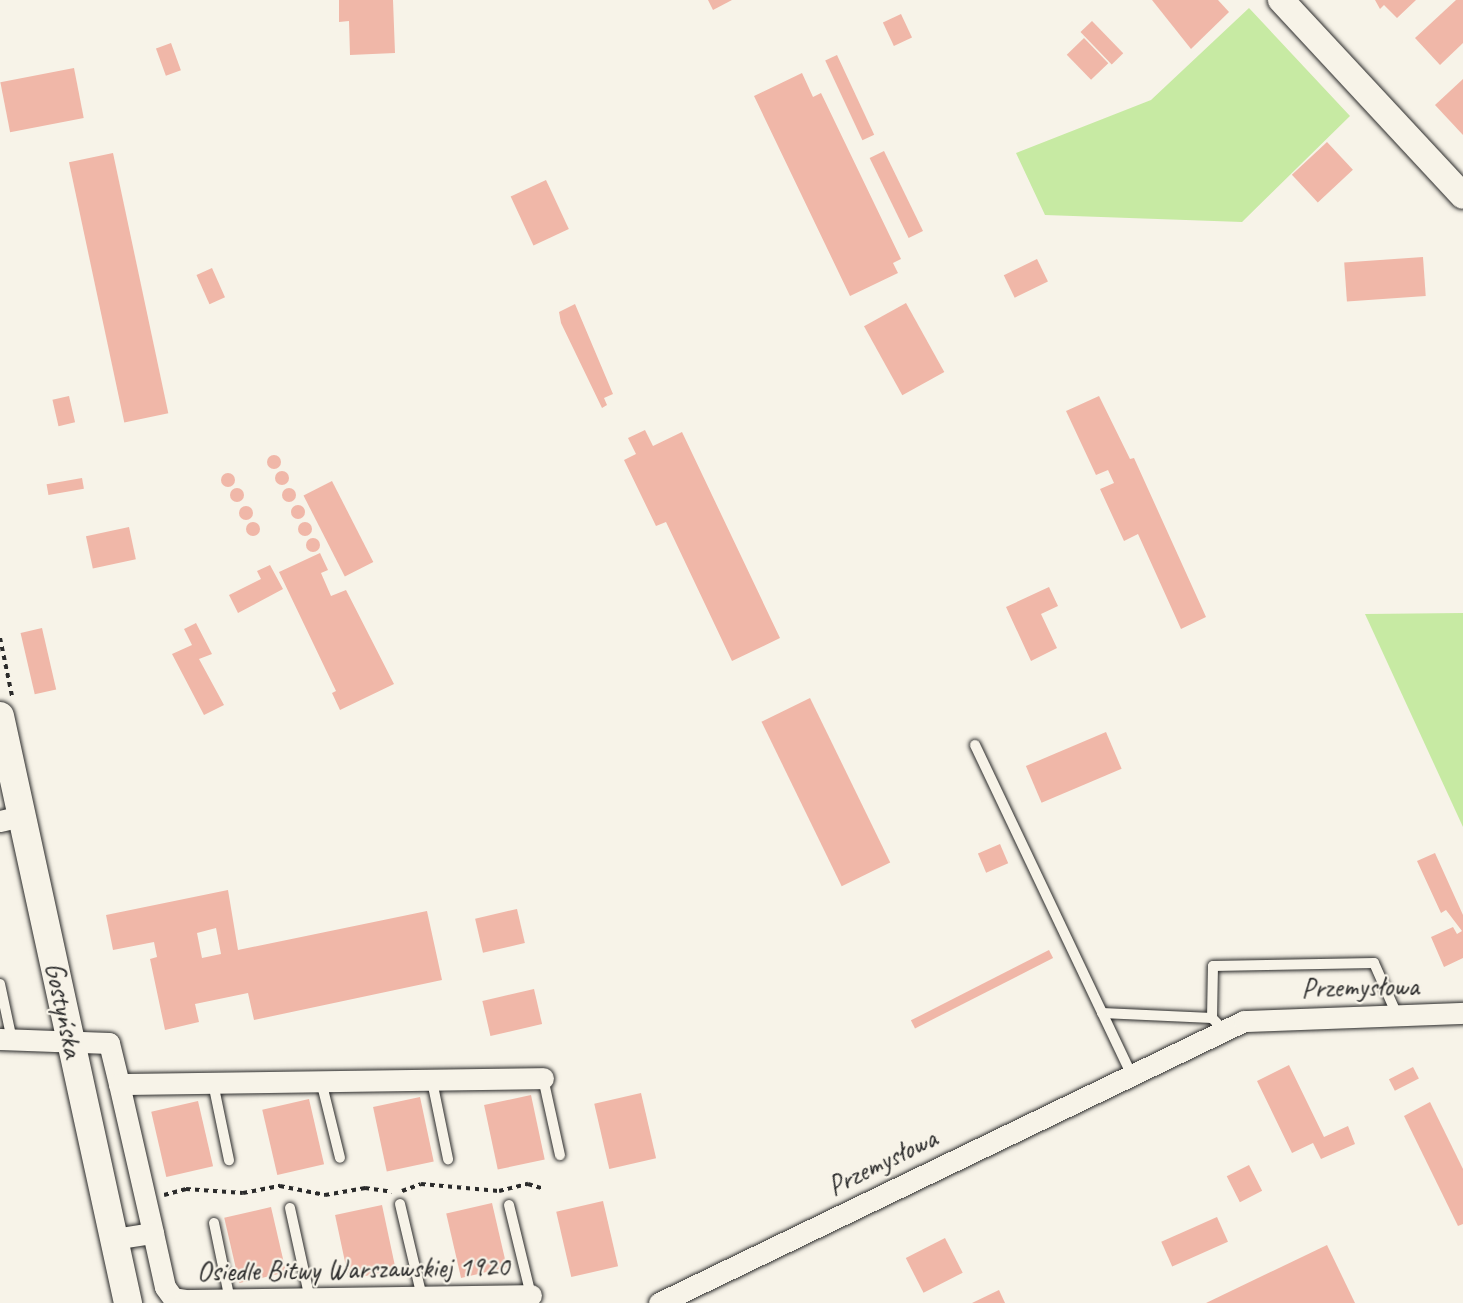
<!DOCTYPE html>
<html>
<head>
<meta charset="utf-8">
<style>
	body { margin:0 }
	#map { position:relative; width:1463px; height:1303px; overflow:hidden; background:#f7f3e8; font-family:Caveat,sans-serif }
	div>[style] { position:absolute }
	[style*='--x'] { left:calc(var(--x)*1px); top:calc(var(--y)*1px); width:calc(var(--w)*1px); rotate:calc(var(--a)*1deg) }
	.green>* { inset:0; background:#c7eaa3 }
	.building>* { inset:0; background:#f0b7a8; transform-origin:0 0 }
	.round { border-radius:50% }
	.path>* { height:4px; margin-top:-2px; transform-origin:0; background:repeating-linear-gradient(90deg,#2b2b2b 0 4.5px,transparent 0 9px) }
	.roads { filter:drop-shadow(0 0 2px #2b2b2b) drop-shadow(0 0 2px #2b2b2b) }
	.service>* { height:10px; margin:-5px; padding:0 5px; transform-origin:5px; border-radius:5px; background:#f7f3e8 }
	.minor>* { height:21px; margin:-10.5px; padding:0 10.5px; transform-origin:10.5px; border-radius:10.5px; background:#f7f3e8 }
	.tertiary>* { height:26px; margin:-13px; padding:0 13px; transform-origin:13px; border-radius:13px; background:#f7f3e8 }
	.secondary>* { height:28px; margin:-14px; padding:0 14px; transform-origin:14px; border-radius:14px; background:#f7f3e8 }
	span { translate:-50% -50%; white-space:nowrap; text-align:center; line-height:1.15; -webkit-text-stroke:4.5px #f7f3e8; paint-order:stroke }
	.street-label { font-size:28px; color:#2b2b2b }
</style>
</head>
<body>
<div id="map">
	<div class="green">
		<div style="clip-path:polygon(1249px 8px,1350px 116px,1242px 222px,1045px 215px,1016px 153px,1151px 100px)"></div>
		<div style="clip-path:polygon(1463px 613px,1463px 827px,1365px 614px)"></div>
	</div>
	<div class="building">
		<div style="clip-path:polygon(339px 0,393px 0,395px 53px,350px 55px,349px 21px,339px 22px)"></div>
		<div style="clip-path:polygon(708px 0,732px 0,713px 10px)"></div>
		<div style="clip-path:polygon(1152px 0,1218px 0,1229px 12px,1191px 49px)"></div>
		<div style="clip-path:polygon(1375px 0,1416px 0,1397px 18px,1384px 5px,1380px 9px)"></div>
		<div style="clip-path:polygon(1456px 0,1463px 0,1463px 43px,1440px 65px,1415px 38px)"></div>
		<div style="left:901px;top:14px;width:26px;height:20px;rotate:65deg"></div>
		<div style="left:1092px;top:21px;width:45px;height:16px;rotate:46deg"></div>
		<div style="left:1084px;top:38px;width:35px;height:24px;rotate:46deg"></div>
		<div style="left:171px;top:43px;width:29px;height:16px;rotate:70deg"></div>
		<div style="left:837px;top:55px;width:88px;height:13px;rotate:65deg"></div>
		<div style="left:74px;top:68px;width:51px;height:75px;rotate:79deg"></div>
		<div style="clip-path:polygon(802px 73px,813px 97px,821px 93px,901px 259px,893px 263px,898px 273px,850px 296px,754px 96px)"></div>
		<div style="clip-path:polygon(1463px 79px,1463px 135px,1435px 105px)"></div>
		<div style="left:1327px;top:142px;width:38px;height:48px;rotate:47deg"></div>
		<div style="left:884px;top:151px;width:89px;height:16px;rotate:64deg"></div>
		<div style="left:113px;top:153px;width:266px;height:45px;rotate:78deg"></div>
		<div style="left:546px;top:180px;width:54px;height:39px;rotate:65deg"></div>
		<div style="left:1423px;top:257px;width:39px;height:79px;rotate:86deg"></div>
		<div style="left:1037px;top:259px;width:25px;height:37px;rotate:64deg"></div>
		<div style="left:212px;top:268px;width:32px;height:17px;rotate:66deg"></div>
		<div style="left:906px;top:303px;width:79px;height:48px;rotate:61deg"></div>
		<div style="clip-path:polygon(575px 304px,613px 394px,604px 398px,607px 405px,602px 408px,561px 323px,559px 312px)"></div>
		<div style="left:69px;top:396px;width:27px;height:17px;rotate:77deg"></div>
		<div style="clip-path:polygon(1099px 396px,1130px 459px,1134px 458px,1206px 617px,1181px 629px,1138px 534px,1124px 541px,1100px 489px,1114px 483px,1108px 470px,1096px 475px,1066px 411px)"></div>
		<div style="clip-path:polygon(645px 430px,653px 446px,682px 432px,780px 638px,732px 661px,666px 522px,656px 526px,624px 460px,636px 454px,628px 438px)"></div>
		<div class="round" style="left:267px;top:455px;width:14px;height:14px"></div>
		<div class="round" style="left:275px;top:471px;width:14px;height:14px"></div>
		<div class="round" style="left:221px;top:473px;width:14px;height:14px"></div>
		<div style="left:82px;top:478px;width:11px;height:36px;rotate:80deg"></div>
		<div style="left:332px;top:481px;width:91px;height:32px;rotate:63deg"></div>
		<div class="round" style="left:230px;top:488px;width:14px;height:14px"></div>
		<div class="round" style="left:282px;top:488px;width:14px;height:14px"></div>
		<div class="round" style="left:291px;top:505px;width:14px;height:14px"></div>
		<div class="round" style="left:239px;top:506px;width:14px;height:14px"></div>
		<div class="round" style="left:246px;top:522px;width:14px;height:14px"></div>
		<div class="round" style="left:298px;top:522px;width:14px;height:14px"></div>
		<div style="left:129px;top:527px;width:33px;height:44px;rotate:78deg"></div>
		<div class="round" style="left:306px;top:538px;width:14px;height:14px"></div>
		<div style="clip-path:polygon(320px 553px,328px 570px,321px 573px,331px 596px,346px 590px,394px 684px,340px 710px,332px 693px,336px 691px,279px 572px)"></div>
		<div style="clip-path:polygon(270px 565px,283px 589px,238px 613px,229px 595px,261px 579px,257px 571px)"></div>
		<div style="clip-path:polygon(1049px 587px,1058px 606px,1041px 614px,1057px 648px,1031px 661px,1006px 607px)"></div>
		<div style="clip-path:polygon(196px 623px,212px 654px,199px 659px,224px 705px,204px 715px,172px 654px,192px 645px,184px 629px)"></div>
		<div style="left:42px;top:628px;width:63px;height:22px;rotate:77deg"></div>
		<div style="left:810px;top:698px;width:183px;height:54px;rotate:64deg"></div>
		<div style="left:1106px;top:732px;width:40px;height:87px;rotate:67deg"></div>
		<div style="left:1000px;top:844px;width:21px;height:24px;rotate:67deg"></div>
		<div style="clip-path:polygon(1435px 853px,1463px 915px,1463px 958px,1444px 967px,1431px 937px,1453px 927px,1457px 934px,1462px 931px,1446px 910px,1441px 913px,1417px 861px)"></div>
		<div style="clip-path:polygon(evenodd,228px 890px,238px 950px,427px 911px,442px 980px,254px 1020px,248px 993px,195px 1004px,199px 1022px,165px 1030px,150px 959px,157px 957px,154px 942px,113px 950px,106px 915px,228px 890px,216px 928px,221px 954px,202px 958px,197px 933px,216px 928px)"></div>
		<div style="left:517px;top:909px;width:35px;height:43px;rotate:77deg"></div>
		<div style="left:1049px;top:950px;width:9px;height:155px;rotate:63deg"></div>
		<div style="left:534px;top:989px;width:36px;height:53px;rotate:77deg"></div>
		<div style="clip-path:polygon(1289px 1065px,1324px 1137px,1348px 1126px,1355px 1144px,1321px 1159px,1313px 1143px,1292px 1153px,1257px 1081px)"></div>
		<div style="left:1413px;top:1067px;width:13px;height:27px;rotate:63deg"></div>
		<div style="left:641px;top:1093px;width:67px;height:48px;rotate:77deg"></div>
		<div style="left:531px;top:1095px;width:66px;height:48px;rotate:78deg"></div>
		<div style="left:420px;top:1097px;width:66px;height:48px;rotate:78deg"></div>
		<div style="left:309px;top:1099px;width:67px;height:48px;rotate:77deg"></div>
		<div style="left:198px;top:1101px;width:67px;height:48px;rotate:77deg"></div>
		<div style="clip-path:polygon(1430px 1102px,1463px 1169px,1463px 1224px,1458px 1226px,1404px 1116px)"></div>
		<div style="left:1249px;top:1165px;width:29px;height:25px;rotate:63deg"></div>
		<div style="left:603px;top:1201px;width:67px;height:48px;rotate:77deg"></div>
		<div style="left:492px;top:1203px;width:66px;height:47px;rotate:77deg"></div>
		<div style="left:382px;top:1205px;width:66px;height:48px;rotate:78deg"></div>
		<div style="left:271px;top:1207px;width:67px;height:48px;rotate:77deg"></div>
		<div style="left:1217px;top:1217px;width:27px;height:61px;rotate:66deg"></div>
		<div style="left:945px;top:1238px;width:39px;height:44px;rotate:63deg"></div>
		<div style="clip-path:polygon(1327px 1245px,1355px 1303px,1206px 1303px)"></div>
		<div style="clip-path:polygon(999px 1290px,1005px 1303px,972px 1303px)"></div>
	</div>
	<div class="path">
		<div style="--x:0;--y:638;--w:59;--a:78.3"></div>
		<div style="--x:402;--y:1191;--w:20;--a:-20"></div>
		<div style="--x:421;--y:1184;--w:78;--a:5.1"></div>
		<div style="--x:499;--y:1191;--w:30;--a:-14"></div>
		<div style="--x:528;--y:1184;--w:14;--a:17"></div>
		<div style="--x:164;--y:1195;--w:23;--a:-15"></div>
		<div style="--x:186;--y:1189;--w:57;--a:4"></div>
		<div style="--x:243;--y:1193;--w:38;--a:-11"></div>
		<div style="--x:280;--y:1186;--w:46;--a:11.3"></div>
		<div style="--x:325;--y:1195;--w:41;--a:-9.9"></div>
		<div style="--x:365;--y:1188;--w:27;--a:8"></div>
	</div>
	<div class="roads">
		<div class="service">
			<div style="--x:975;--y:745;--w:363;--a:64.6"></div>
			<div style="--x:0;--y:984;--w:57;--a:77.9"></div>
			<div style="--x:1102;--y:1013;--w:110;--a:2.6"></div>
			<div style="--x:1212;--y:1018;--w:7;--a:45"></div>
			<div style="--x:1212;--y:1018;--w:52;--a:-88.9"></div>
			<div style="--x:1213;--y:966;--w:161;--a:-1.1"></div>
			<div style="--x:1374;--y:963;--w:57;--a:66.1"></div>
			<div style="--x:543;--y:1078;--w:79;--a:77.6"></div>
			<div style="--x:321;--y:1081;--w:79;--a:76.1"></div>
			<div style="--x:432;--y:1081;--w:80;--a:78.4"></div>
			<div style="--x:213;--y:1083;--w:79;--a:78.3"></div>
			<div style="--x:400;--y:1204;--w:96;--a:76.7"></div>
			<div style="--x:509;--y:1205;--w:93;--a:76.3"></div>
			<div style="--x:290;--y:1208;--w:93;--a:77.6"></div>
			<div style="--x:214;--y:1223;--w:79;--a:78.3"></div>
		</div>
		<div class="minor">
			<div style="--x:0;--y:821;--w:23;--a:-13"></div>
			<div style="--x:0;--y:1039;--w:109;--a:2.1"></div>
			<div style="--x:109;--y:1043;--w:42;--a:76.3"></div>
			<div style="--x:119;--y:1084;--w:424;--a:-0.8"></div>
			<div style="--x:119;--y:1084;--w:153;--a:77.1"></div>
			<div style="--x:114;--y:1239;--w:39;--a:-9"></div>
			<div style="--x:153;--y:1233;--w:55;--a:77.5"></div>
			<div style="--x:165;--y:1287;--w:14;--a:54"></div>
			<div style="--x:173;--y:1298;--w:12;--a:9"></div>
			<div style="--x:185;--y:1300;--w:346;--a:-0.8"></div>
			<div style="--x:659;--y:1303;--w:649;--a:-25.74"></div>
			<div style="--x:1244;--y:1021;--w:219;--a:-2.1"></div>
		</div>
		<div class="tertiary">
			<div style="--x:1281;--y:0;--w:267;--a:47.1"></div>
		</div>
		<div class="secondary">
			<div style="--x:0;--y:716;--w:601;--a:77.7"></div>
		</div>
	</div>
	<div class="street-label">
		<span style="left:1360px;top:987px;rotate:-1deg">Przemysłowa</span>
		<span style="left:64px;top:1010px;rotate:78deg">Gostyńska</span>
		<span style="left:882px;top:1162px;rotate:-26deg">Przemysłowa</span>
		<span style="left:353px;top:1269px;rotate:-1deg">Osiedle Bitwy Warszawskiej 1920</span>
	</div>
</div>
</body>
</html>
